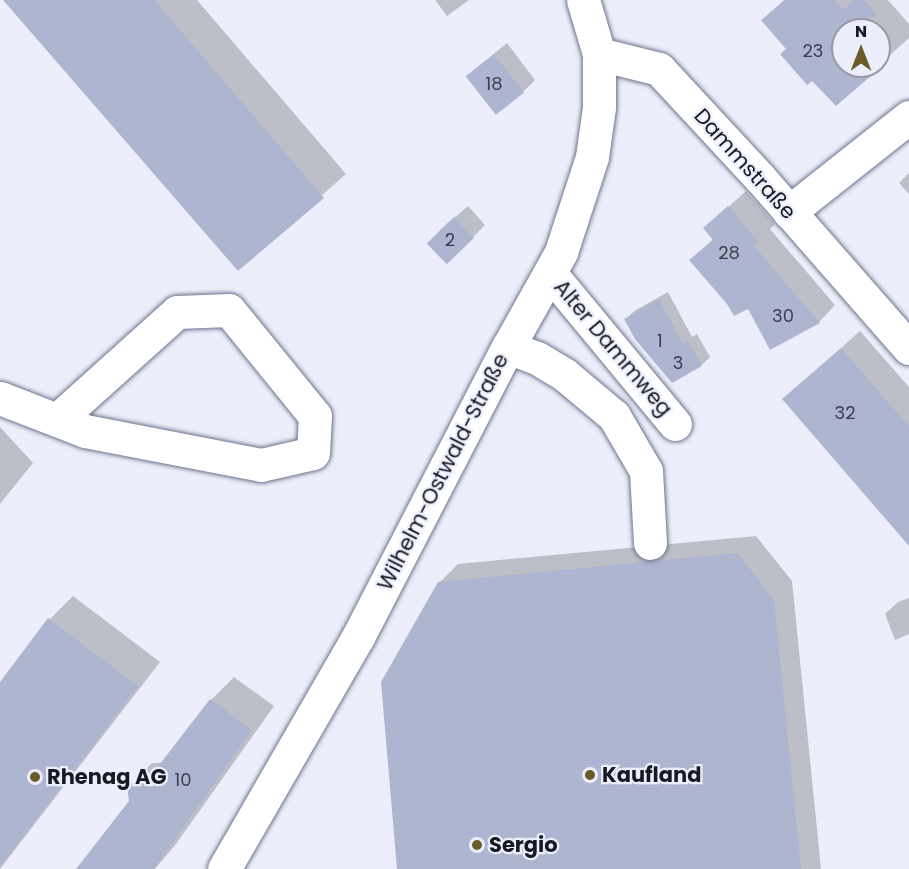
<!DOCTYPE html>
<html>
<head>
<meta charset="utf-8">
<style>
	body { margin:0 }
	#map { position:relative; width:909px; height:869px; overflow:hidden; background:#eceffb; font-family:Poppins,sans-serif }
	div>[style] { position:absolute }
	[style*='--x'] { left:calc(var(--x)*1px); top:calc(var(--y)*1px); width:calc(var(--w)*1px); rotate:calc(var(--a)*1deg) }
	.shadow>* { inset:0; background:#0003 }
	.building>* { inset:0; background:#adb5d0; transform-origin:0 0 }
	.roads { filter:drop-shadow(0 0 2px #6d748d) drop-shadow(0 0 2px #6d748d) }
	.minor>* { height:33px; margin:-16.5px; padding:0 16.5px; transform-origin:16.5px; border-radius:16.5px; background:#fff }
	.dots>* { width:16px; height:16px; translate:-50% -50%; box-sizing:border-box; border:3px solid #eceffb; border-radius:50% }
	span { translate:-50% -50%; white-space:nowrap; text-align:center; line-height:1.15; -webkit-text-stroke:4.5px #eceffb; paint-order:stroke }
	.number-label { font-size:18px; color:#3c404e }
	.number-label span { -webkit-text-stroke-width:0 }
	.street-label { font-size:21px; color:#171923 }
	.poi-label { font-size:21px; color:#171923; font-weight:700 }
	.left { translate:0 -50%; text-align:left }
	.north { position:absolute; left:831px; top:18px; width:60px; height:60px; box-sizing:border-box; background:#eceffb; border:2px solid #9799a5; border-radius:50%; rotate:0deg; font-size:16px; font-weight:700; line-height:24px; text-align:center; color:#171923 }
	.north::after { content:''; display:block; margin:auto; width:21px; height:27px; background:#6a5b29; clip-path:polygon(50% 0,100% 100%,50% 72%,0 100%) }
</style>
</head>
<body>
<div id="map">
	<div class="shadow">
		<div style="clip-path:polygon(5px 0,197px 0,346px 174px,238px 269px)"></div>
		<div style="clip-path:polygon(435px 0,469px 0,447px 16px)"></div>
		<div style="clip-path:polygon(evenodd,784px 0,888px 0,909px 24px,909px 38px,836px 104px,763px 20px,784px 0,843px 30px,879px 30px,879px 66px,843px 66px,843px 30px)"></div>
		<div style="clip-path:polygon(507px 43px,535px 80px,523px 92px,467px 76px)"></div>
		<div style="clip-path:polygon(909px 173px,909px 194px,899px 183px)"></div>
		<div style="clip-path:polygon(746px 191px,775px 224px,770px 229px,835px 305px,819px 322px,728px 303px,691px 261px,714px 238px,705px 228px)"></div>
		<div style="clip-path:polygon(468px 206px,485px 225px,473px 237px,440px 230px)"></div>
		<div style="clip-path:polygon(668px 292px,692px 337px,697px 334px,710px 357px,702px 365px,626px 319px,634px 311px)"></div>
		<div style="clip-path:polygon(860px 331px,909px 387px,909px 544px,784px 399px)"></div>
		<div style="clip-path:polygon(0 427px,33px 463px,0 504px)"></div>
		<div style="clip-path:polygon(756px 536px,792px 581px,821px 869px,399px 869px,439px 583px,458px 564px)"></div>
		<div style="clip-path:polygon(73px 596px,160px 662px,0 869px,0 684px,50px 619px)"></div>
		<div style="clip-path:polygon(909px 598px,909px 634px,895px 640px,885px 614px,898px 602px)"></div>
		<div style="clip-path:polygon(234px 677px,274px 706px,176px 844px,155px 869px,78px 869px,130px 801px,129px 787px,152px 763px,162px 763px,211px 700px)"></div>
	</div>
	<div class="building">
		<div style="clip-path:polygon(3px 0,154px 0,324px 198px,238px 271px)"></div>
		<div style="clip-path:polygon(785px 0,834px 0,843px 10px,855px 0,864px 0,876px 14px,858px 30px,843px 30px,843px 66px,879px 66px,879px 55px,886px 63px,836px 106px,812px 81px,807px 85px,780px 54px,786px 49px,761px 20px)"></div>
		<div style="left:494px;top:54px;width:49px;height:36px;rotate:52deg"></div>
		<div style="clip-path:polygon(728px 206px,759px 242px,754px 246px,820px 323px,770px 350px,748px 309px,734px 316px,727px 304px,689px 260px,713px 240px,703px 228px)"></div>
		<div style="left:454px;top:217px;width:29px;height:38px;rotate:46deg"></div>
		<div style="clip-path:polygon(659px 299px,683px 344px,688px 341px,702px 366px,672px 383px,635px 339px,624px 319px)"></div>
		<div style="clip-path:polygon(841px 348px,909px 426px,909px 546px,782px 399px)"></div>
		<div style="clip-path:polygon(738px 553px,774px 600px,801px 869px,397px 869px,381px 682px,438px 582px)"></div>
		<div style="clip-path:polygon(48px 618px,138px 686px,0 867px,0 682px)"></div>
		<div style="clip-path:polygon(210px 699px,252px 730px,154px 869px,76px 869px,129px 801px,127px 786px,143px 786px)"></div>
	</div>
	<div class="roads">
		<div class="minor">
			<div style="--x:599;--y:54;--w:62;--a:14"></div>
			<div style="--x:659;--y:69;--w:149;--a:47.2"></div>
			<div style="--x:760;--y:178;--w:226;--a:48.8"></div>
			<div style="--x:789;--y:212;--w:153;--a:-38.4"></div>
			<div style="--x:550;--y:273;--w:196;--a:50.4"></div>
			<div style="--x:508;--y:347;--w:31;--a:21"></div>
			<div style="--x:537;--y:358;--w:33;--a:31"></div>
			<div style="--x:565;--y:375;--w:64;--a:39.9"></div>
			<div style="--x:614;--y:416;--w:64;--a:59.8"></div>
			<div style="--x:646;--y:471;--w:72;--a:86.8"></div>
			<div style="--x:0;--y:398;--w:91;--a:21.2"></div>
			<div style="--x:85;--y:431;--w:179;--a:10.9"></div>
			<div style="--x:261;--y:465;--w:53;--a:-13"></div>
			<div style="--x:313;--y:453;--w:37;--a:-87"></div>
			<div style="--x:315;--y:416;--w:136;--a:-129.1"></div>
			<div style="--x:229;--y:310;--w:52;--a:177.8"></div>
			<div style="--x:177;--y:312;--w:160;--a:138"></div>
			<div style="--x:224;--y:869;--w:268;--a:-60"></div>
			<div style="--x:358;--y:637;--w:326;--a:-62.7"></div>
			<div style="--x:508;--y:347;--w:109;--a:-60.8"></div>
			<div style="--x:561;--y:252;--w:100;--a:-71.9"></div>
			<div style="--x:592;--y:157;--w:50;--a:-82"></div>
			<div style="--x:599;--y:107;--w:53;--a:-90"></div>
			<div style="--x:599;--y:54;--w:56;--a:-106.5"></div>
		</div>
	</div>
	<div class="dots">
		<div style="left:590px;top:775px;background:#6a5b29"></div>
		<div style="left:35px;top:777px;background:#6a5b29"></div>
		<div style="left:477px;top:845px;background:#6a5b29"></div>
	</div>
	<div class="number-label">
		<span style="left:813px;top:51px">23</span>
		<span style="left:494px;top:84px">18</span>
		<span style="left:450px;top:240px">2</span>
		<span style="left:729px;top:253px">28</span>
		<span style="left:783px;top:316px">30</span>
		<span style="left:660px;top:341px">1</span>
		<span style="left:678px;top:363px">3</span>
		<span style="left:845px;top:413px">32</span>
		<span style="left:183px;top:780px">10</span>
	</div>
	<div class="street-label">
		<span style="left:745px;top:164px;rotate:48deg">Dammstraße</span>
		<span style="left:613px;top:348px;rotate:50deg">Alter Dammweg</span>
		<span style="left:443px;top:472px;rotate:-63deg">Wilhelm-Ostwald-Straße</span>
	</div>
	<div class="poi-label">
		<span class="left" style="left:602px;top:775px">Kaufland</span>
		<span class="left" style="left:47px;top:777px">Rhenag AG</span>
		<span class="left" style="left:489px;top:845px">Sergio</span>
	</div>
	<div class="north">N</div>
</div>
</body>
</html>
